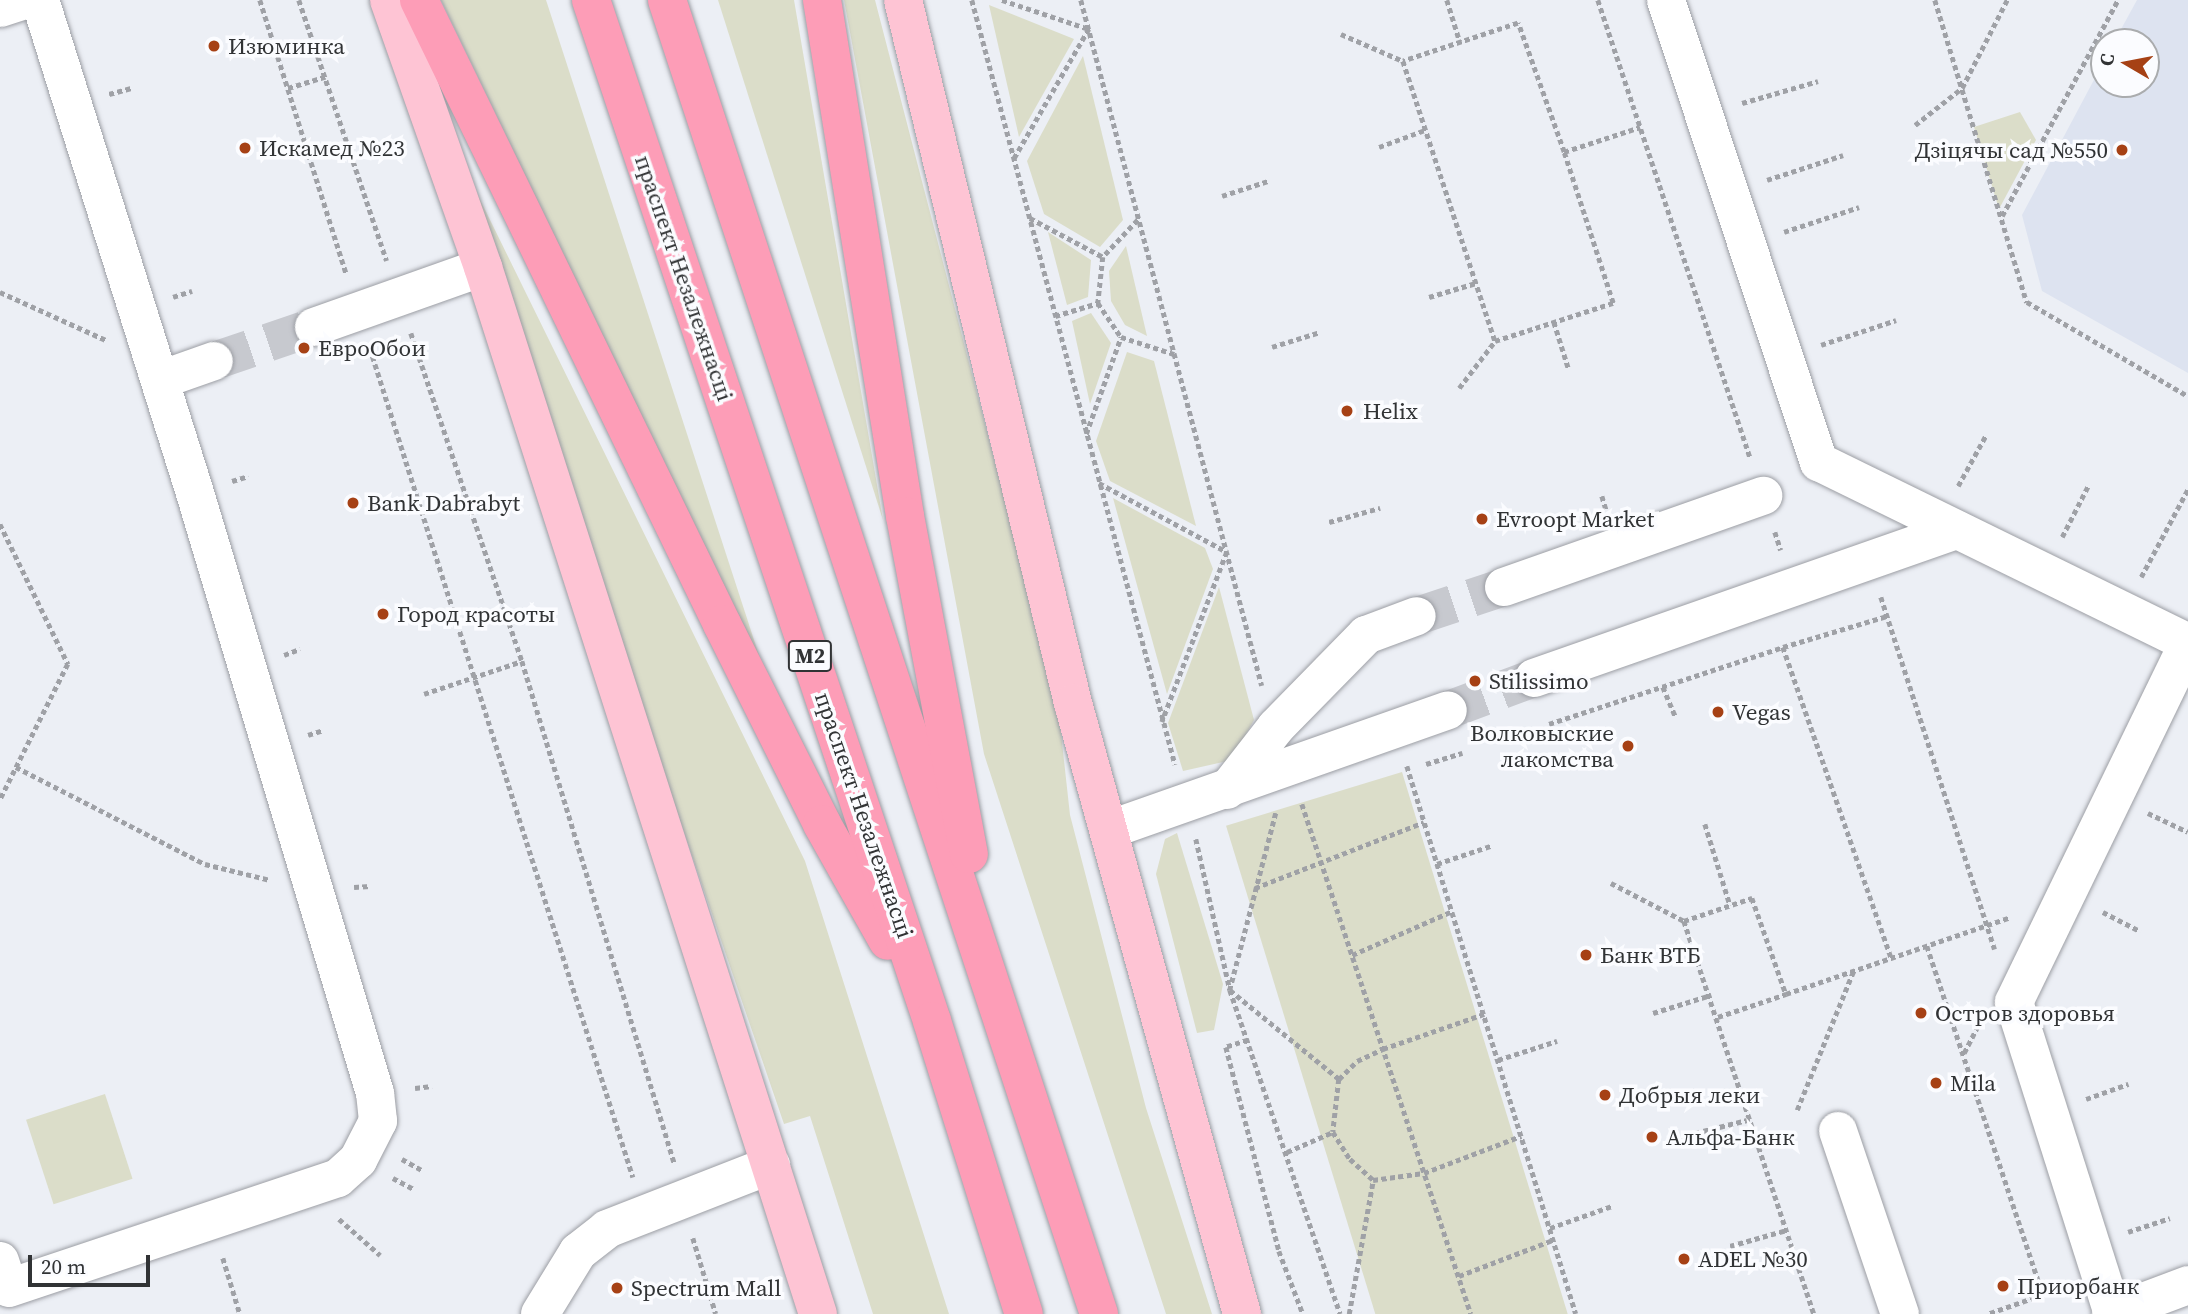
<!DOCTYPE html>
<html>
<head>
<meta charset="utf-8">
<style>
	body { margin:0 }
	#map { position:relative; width:2188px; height:1314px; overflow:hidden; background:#eceff5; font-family:"Source Serif 4",serif }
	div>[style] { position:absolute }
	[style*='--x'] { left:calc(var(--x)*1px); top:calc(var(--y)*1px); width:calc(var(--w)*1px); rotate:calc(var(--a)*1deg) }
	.built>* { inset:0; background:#dde3f0 }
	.green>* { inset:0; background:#dbddc9; transform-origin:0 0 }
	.minor-tunnel>* { height:38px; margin-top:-19px; transform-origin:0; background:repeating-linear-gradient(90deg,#c7c9cf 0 38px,transparent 0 57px) }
	.path>* { height:4.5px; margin-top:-2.25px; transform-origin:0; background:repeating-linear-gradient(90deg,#9fa1a6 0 5px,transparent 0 8.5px) }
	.roads { filter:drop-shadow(0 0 2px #9c9ea4) drop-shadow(0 0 2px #9c9ea4) }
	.minor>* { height:38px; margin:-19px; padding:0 19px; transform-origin:19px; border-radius:19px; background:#fff }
	.major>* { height:38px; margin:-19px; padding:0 19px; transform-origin:19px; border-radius:19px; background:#fec4d4 }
	.highway>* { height:38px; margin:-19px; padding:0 19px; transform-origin:19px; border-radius:19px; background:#fd9db7 }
	.dots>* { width:19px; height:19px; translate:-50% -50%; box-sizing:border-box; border:4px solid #fbfcff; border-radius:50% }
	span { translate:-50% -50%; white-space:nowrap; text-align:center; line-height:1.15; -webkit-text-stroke:7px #fbfcff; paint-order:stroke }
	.shield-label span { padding:2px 5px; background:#fbfcff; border:2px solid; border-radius:5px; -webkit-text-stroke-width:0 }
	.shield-label { font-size:21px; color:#313335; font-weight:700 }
	.poi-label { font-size:23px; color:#313335 }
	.left { translate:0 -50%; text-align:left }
	.right { translate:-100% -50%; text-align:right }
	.street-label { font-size:23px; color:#313335 }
	.north { position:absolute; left:2090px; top:28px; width:70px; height:70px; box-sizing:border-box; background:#fbfcff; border:2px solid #aaacae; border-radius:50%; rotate:280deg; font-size:19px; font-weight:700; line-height:28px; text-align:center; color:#313335 }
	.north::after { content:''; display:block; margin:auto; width:24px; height:32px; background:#a64115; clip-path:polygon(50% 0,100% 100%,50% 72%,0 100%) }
	.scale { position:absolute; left:28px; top:1255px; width:122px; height:32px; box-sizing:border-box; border:4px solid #313335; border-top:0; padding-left:9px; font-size:21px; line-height:24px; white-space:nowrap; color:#313335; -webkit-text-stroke:5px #fbfcff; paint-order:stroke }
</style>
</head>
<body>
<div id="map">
	<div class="built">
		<div style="clip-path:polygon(2137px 0,2188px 0,2188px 373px,2042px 291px,2022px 215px,2104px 61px,2104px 84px,2146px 84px,2146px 42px,2114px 42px)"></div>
	</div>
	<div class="green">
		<div style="clip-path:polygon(441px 0,546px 0,766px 677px)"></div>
		<div style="clip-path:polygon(718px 0,794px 0,883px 520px)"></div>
		<div style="clip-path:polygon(844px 0,875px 0,1058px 706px,1070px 815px,1146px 1108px,1212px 1314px,1166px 1314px,984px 754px)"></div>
		<div style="clip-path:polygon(989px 5px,1074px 39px,1019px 137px)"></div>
		<div style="clip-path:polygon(1083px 56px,1123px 220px,1100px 247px,1044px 214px,1027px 161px)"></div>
		<div style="clip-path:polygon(2020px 112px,2036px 140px,1999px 209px,1974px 127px)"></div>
		<div style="clip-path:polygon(438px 114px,805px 861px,949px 1314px,873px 1314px,810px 1116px,784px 1124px)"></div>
		<div style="clip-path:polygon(1048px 232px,1091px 260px,1088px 297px,1067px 305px)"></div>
		<div style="clip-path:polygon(1126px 246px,1147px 336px,1125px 325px,1111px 301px,1109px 271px)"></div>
		<div style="clip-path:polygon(1091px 313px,1111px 343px,1090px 404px,1072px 321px)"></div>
		<div style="clip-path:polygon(1127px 352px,1154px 361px,1196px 526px,1110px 481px,1096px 441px)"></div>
		<div style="clip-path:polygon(1113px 498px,1205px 548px,1213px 569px,1167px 694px)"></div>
		<div style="clip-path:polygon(1219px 587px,1254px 720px,1232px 760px,1183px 771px,1168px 723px)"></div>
		<div style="left:1402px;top:772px;width:567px;height:184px;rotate:73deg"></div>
		<div style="clip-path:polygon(1177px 833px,1223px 984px,1214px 1030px,1197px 1033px,1156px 874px,1165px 839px)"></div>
		<div style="left:105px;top:1094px;width:89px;height:83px;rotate:72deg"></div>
	</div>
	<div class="minor-tunnel">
		<div style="--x:214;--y:361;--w:106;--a:-18.8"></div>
		<div style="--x:1417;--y:616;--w:92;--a:-18.4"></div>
		<div style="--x:1448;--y:710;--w:92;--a:-20.4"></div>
	</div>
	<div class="path">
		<div style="--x:260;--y:0;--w:286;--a:72.5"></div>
		<div style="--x:299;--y:0;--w:275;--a:71.4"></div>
		<div style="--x:972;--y:0;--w:791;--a:75.12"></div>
		<div style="--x:1002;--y:0;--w:92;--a:18.4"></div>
		<div style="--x:1089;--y:29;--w:150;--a:120"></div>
		<div style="--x:1081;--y:0;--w:709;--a:75.22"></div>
		<div style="--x:1447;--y:0;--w:44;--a:72.8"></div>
		<div style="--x:1598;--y:0;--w:482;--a:71.6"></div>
		<div style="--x:1935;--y:0;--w:316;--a:73.1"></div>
		<div style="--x:2027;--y:302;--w:186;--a:30.3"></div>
		<div style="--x:1341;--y:34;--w:68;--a:23.5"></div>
		<div style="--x:288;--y:88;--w:39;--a:-17"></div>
		<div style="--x:109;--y:94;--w:24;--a:-15"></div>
		<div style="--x:1742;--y:103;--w:79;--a:-16.1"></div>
		<div style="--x:1915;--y:125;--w:60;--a:-38.2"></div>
		<div style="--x:1962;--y:88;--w:99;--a:-62.9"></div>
		<div style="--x:1379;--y:147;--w:49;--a:-20.3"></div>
		<div style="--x:1564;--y:152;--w:137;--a:-109.6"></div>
		<div style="--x:1518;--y:23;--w:121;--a:161.7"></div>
		<div style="--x:1403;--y:61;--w:295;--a:71.8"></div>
		<div style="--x:1495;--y:341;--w:124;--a:-17.9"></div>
		<div style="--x:1613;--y:303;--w:159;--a:-108"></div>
		<div style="--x:1564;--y:152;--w:80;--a:-18.2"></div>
		<div style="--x:1767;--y:180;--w:80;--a:-18.2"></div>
		<div style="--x:1222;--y:196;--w:48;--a:-18.1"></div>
		<div style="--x:2002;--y:216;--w:245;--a:-61.8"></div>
		<div style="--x:1030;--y:218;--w:83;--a:28.1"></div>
		<div style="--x:1138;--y:220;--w:51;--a:133.4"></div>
		<div style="--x:1103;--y:257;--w:46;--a:96.2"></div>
		<div style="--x:1098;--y:303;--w:41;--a:55.9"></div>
		<div style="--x:1121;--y:337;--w:56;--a:17.8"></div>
		<div style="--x:1784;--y:232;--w:79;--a:-18.4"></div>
		<div style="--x:0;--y:292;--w:116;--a:24.4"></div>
		<div style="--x:173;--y:297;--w:20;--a:-18"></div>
		<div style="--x:1429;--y:297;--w:49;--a:-16.6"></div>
		<div style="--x:1055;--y:316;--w:45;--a:-16.8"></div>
		<div style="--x:1554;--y:322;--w:50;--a:72.6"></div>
		<div style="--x:411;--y:333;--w:346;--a:71.3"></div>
		<div style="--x:522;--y:661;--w:524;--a:73.12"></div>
		<div style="--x:1821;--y:345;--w:79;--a:-18.4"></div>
		<div style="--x:1272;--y:347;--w:50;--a:-17.4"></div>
		<div style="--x:370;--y:348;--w:870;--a:72.4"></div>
		<div style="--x:1459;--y:388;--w:59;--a:-52.5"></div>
		<div style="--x:1086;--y:434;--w:103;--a:-70.2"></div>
		<div style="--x:232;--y:481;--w:17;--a:-17"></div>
		<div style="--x:1099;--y:483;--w:145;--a:28.3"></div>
		<div style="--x:1227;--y:552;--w:182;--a:110.9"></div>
		<div style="--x:1958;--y:486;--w:58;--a:-61.2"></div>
		<div style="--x:1602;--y:496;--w:14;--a:73"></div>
		<div style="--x:1329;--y:522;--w:53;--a:-15.4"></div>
		<div style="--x:0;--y:524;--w:156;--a:64.1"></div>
		<div style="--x:68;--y:664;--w:152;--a:116.6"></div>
		<div style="--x:1775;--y:532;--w:19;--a:72"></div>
		<div style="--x:2062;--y:537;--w:59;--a:-63"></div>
		<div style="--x:2141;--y:577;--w:100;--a:-61.9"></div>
		<div style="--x:1881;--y:597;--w:370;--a:72.1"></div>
		<div style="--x:1783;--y:647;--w:109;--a:-16.6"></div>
		<div style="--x:284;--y:655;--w:17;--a:-21"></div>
		<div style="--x:1663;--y:687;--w:33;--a:67"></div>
		<div style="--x:424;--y:694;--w:103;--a:-18.6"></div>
		<div style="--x:1549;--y:724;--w:246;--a:-18.2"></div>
		<div style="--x:1783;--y:647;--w:329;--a:70.8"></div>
		<div style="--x:308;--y:735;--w:16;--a:-18"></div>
		<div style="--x:1426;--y:764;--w:38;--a:-17"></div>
		<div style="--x:1407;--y:766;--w:573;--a:72.86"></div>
		<div style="--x:16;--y:767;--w:212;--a:27.2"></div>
		<div style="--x:205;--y:864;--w:67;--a:13.8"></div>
		<div style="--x:1302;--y:804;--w:537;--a:71.67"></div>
		<div style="--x:1276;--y:813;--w:183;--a:104.6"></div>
		<div style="--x:1230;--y:990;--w:141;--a:39.2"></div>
		<div style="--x:1339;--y:1079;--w:53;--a:96.5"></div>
		<div style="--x:2148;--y:813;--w:44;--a:25.4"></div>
		<div style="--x:1705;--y:824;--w:85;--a:72.8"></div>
		<div style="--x:1196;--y:839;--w:155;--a:77.3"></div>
		<div style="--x:1230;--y:990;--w:342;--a:71.2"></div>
		<div style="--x:1437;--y:864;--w:59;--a:-18.7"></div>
		<div style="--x:1611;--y:883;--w:82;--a:27.5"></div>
		<div style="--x:1684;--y:921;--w:414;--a:71.7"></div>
		<div style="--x:354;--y:887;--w:16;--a:-4"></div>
		<div style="--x:1255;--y:888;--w:181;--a:-21.3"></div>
		<div style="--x:2103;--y:912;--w:42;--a:27.2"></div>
		<div style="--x:1684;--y:921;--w:72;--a:-18.7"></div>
		<div style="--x:1752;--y:898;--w:102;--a:70.5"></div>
		<div style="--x:1786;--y:994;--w:235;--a:-18.9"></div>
		<div style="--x:1927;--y:946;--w:368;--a:71.6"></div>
		<div style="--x:2043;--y:1295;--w:57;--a:160.6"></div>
		<div style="--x:1352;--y:955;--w:109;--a:-23.7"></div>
		<div style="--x:1653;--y:1013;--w:61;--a:-17.2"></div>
		<div style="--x:1718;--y:1017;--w:72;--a:-18.7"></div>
		<div style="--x:1248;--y:1040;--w:23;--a:162"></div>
		<div style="--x:1226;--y:1047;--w:211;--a:75.4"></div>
		<div style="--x:1279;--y:1251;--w:67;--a:69.1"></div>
		<div style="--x:1964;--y:1053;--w:34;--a:-63"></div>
		<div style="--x:1498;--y:1060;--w:62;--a:-17.9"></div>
		<div style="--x:1339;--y:1079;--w:25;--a:-45"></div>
		<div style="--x:1357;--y:1061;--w:29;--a:-25"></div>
		<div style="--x:1383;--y:1049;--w:107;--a:-19.1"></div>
		<div style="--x:415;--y:1088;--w:17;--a:-7"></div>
		<div style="--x:2086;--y:1099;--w:45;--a:-19.7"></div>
		<div style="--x:1797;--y:1110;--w:149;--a:-67.9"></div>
		<div style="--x:1695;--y:1133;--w:58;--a:-14"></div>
		<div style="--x:1287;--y:1152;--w:50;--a:-23.5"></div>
		<div style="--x:1333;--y:1132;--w:32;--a:58"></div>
		<div style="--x:1350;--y:1159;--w:31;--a:42"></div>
		<div style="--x:402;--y:1159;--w:25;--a:29"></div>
		<div style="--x:393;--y:1178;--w:24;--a:28"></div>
		<div style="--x:339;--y:1219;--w:55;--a:41.3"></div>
		<div style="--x:1550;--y:1228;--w:66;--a:-19.5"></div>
		<div style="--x:2128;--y:1232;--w:44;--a:-18.4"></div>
		<div style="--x:693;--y:1238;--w:79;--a:73.2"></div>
		<div style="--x:1730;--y:1246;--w:59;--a:-15.7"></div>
		<div style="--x:223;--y:1258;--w:59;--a:73.1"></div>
		<div style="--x:1459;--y:1276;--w:101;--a:-21"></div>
		<div style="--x:1349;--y:1314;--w:136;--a:-79.8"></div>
		<div style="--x:1373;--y:1180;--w:51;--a:-7.8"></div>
		<div style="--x:1424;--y:1173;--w:104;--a:-20.9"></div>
	</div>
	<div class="roads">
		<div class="minor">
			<div style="--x:1666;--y:0;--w:487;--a:71.7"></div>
			<div style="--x:1819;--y:462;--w:411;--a:26.1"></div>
			<div style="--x:0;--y:8;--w:26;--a:-18"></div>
			<div style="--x:314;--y:327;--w:179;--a:-19.5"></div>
			<div style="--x:160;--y:380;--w:57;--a:-19.4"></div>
			<div style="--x:1504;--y:587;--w:275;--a:-19.4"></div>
			<div style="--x:1534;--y:678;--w:448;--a:-19.3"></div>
			<div style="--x:1227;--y:790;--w:80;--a:-52.1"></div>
			<div style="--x:1276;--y:727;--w:129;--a:-45.6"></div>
			<div style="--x:1366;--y:635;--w:54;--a:-20.4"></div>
			<div style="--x:1111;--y:829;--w:357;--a:-19.4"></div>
			<div style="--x:1838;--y:1131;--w:193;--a:71.3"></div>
			<div style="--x:0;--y:1261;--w:28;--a:72"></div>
			<div style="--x:9;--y:1288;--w:347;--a:-18.5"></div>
			<div style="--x:338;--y:1178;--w:27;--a:-42"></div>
			<div style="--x:358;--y:1160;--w:44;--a:-62.9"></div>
			<div style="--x:378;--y:1121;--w:28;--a:-96"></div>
			<div style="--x:375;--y:1093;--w:626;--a:-106.7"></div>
			<div style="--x:195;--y:493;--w:517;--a:-107.45"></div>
			<div style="--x:540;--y:1314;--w:73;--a:-58.5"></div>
			<div style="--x:578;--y:1252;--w:37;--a:-38"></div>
			<div style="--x:607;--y:1229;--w:176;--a:-21.3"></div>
			<div style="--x:2111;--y:1314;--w:82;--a:-20.6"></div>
			<div style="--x:2113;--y:1314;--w:327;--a:-107.6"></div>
			<div style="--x:2014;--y:1002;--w:398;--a:-64.1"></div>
		</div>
		<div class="major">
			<div style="--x:389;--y:0;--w:283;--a:70.6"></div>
			<div style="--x:483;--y:267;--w:1099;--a:72.26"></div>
			<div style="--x:903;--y:0;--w:723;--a:76.41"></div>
			<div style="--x:1073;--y:703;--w:634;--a:74.54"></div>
		</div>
		<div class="highway">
			<div style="--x:419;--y:0;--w:694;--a:64.1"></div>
			<div style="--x:722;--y:624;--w:224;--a:63.4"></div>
			<div style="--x:822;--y:824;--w:134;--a:60.6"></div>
			<div style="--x:591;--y:0;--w:1076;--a:71.53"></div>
			<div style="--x:932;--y:1021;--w:307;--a:72.6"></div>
			<div style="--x:667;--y:0;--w:1383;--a:71.8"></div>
			<div style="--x:822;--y:0;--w:523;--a:80.86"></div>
			<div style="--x:905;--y:516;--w:344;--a:79.3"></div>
		</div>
	</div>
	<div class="dots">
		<div style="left:214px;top:46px;background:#a64115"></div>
		<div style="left:245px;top:148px;background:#a64115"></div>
		<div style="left:2122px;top:150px;background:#a64115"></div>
		<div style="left:304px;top:348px;background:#a64115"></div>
		<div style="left:1347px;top:411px;background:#a64115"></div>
		<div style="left:353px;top:503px;background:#a64115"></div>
		<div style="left:1482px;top:519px;background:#a64115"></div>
		<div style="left:383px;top:614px;background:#a64115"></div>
		<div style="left:1475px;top:681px;background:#a64115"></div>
		<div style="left:1718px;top:712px;background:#a64115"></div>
		<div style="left:1628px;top:746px;background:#a64115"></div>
		<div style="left:1586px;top:955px;background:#a64115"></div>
		<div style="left:1921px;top:1013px;background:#a64115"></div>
		<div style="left:1936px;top:1083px;background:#a64115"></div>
		<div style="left:1605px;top:1095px;background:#a64115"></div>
		<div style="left:1652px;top:1137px;background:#a64115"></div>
		<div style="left:1684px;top:1259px;background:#a64115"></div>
		<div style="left:2003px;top:1286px;background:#a64115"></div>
		<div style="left:617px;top:1288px;background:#a64115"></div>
	</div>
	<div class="shield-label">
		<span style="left:810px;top:656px">М2</span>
	</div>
	<div class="poi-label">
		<span class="left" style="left:228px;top:46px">Изюминка</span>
		<span class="left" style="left:259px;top:148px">Искамед №23</span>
		<span class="right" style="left:2108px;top:150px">Дзіцячы сад №550</span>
		<span class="left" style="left:318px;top:348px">ЕвроОбои</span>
		<span class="left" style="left:1363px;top:411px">Helix</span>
		<span class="left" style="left:367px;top:503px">Bank Dabrabyt</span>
		<span class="left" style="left:1496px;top:519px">Evroopt Market</span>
		<span class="left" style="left:397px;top:614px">Город красоты</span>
		<span class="left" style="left:1489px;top:681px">Stilissimo</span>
		<span class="left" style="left:1732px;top:712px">Vegas</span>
		<span class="right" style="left:1614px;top:746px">Волковыские<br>лакомства</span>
		<span class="left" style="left:1600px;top:955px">Банк ВТБ</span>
		<span class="left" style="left:1935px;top:1013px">Остров здоровья</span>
		<span class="left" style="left:1950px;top:1083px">Mila</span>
		<span class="left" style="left:1619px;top:1095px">Добрыя леки</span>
		<span class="left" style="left:1666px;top:1137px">Альфа-Банк</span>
		<span class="left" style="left:1698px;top:1259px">ADEL №30</span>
		<span class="left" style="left:2017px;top:1286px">Приорбанк</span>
		<span class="left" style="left:631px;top:1288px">Spectrum Mall</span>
	</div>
	<div class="street-label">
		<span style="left:684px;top:278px;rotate:71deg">праспект Незалежнасці</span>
		<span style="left:864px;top:815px;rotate:71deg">праспект Незалежнасці</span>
	</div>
	<div class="north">С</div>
	<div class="scale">20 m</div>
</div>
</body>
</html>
